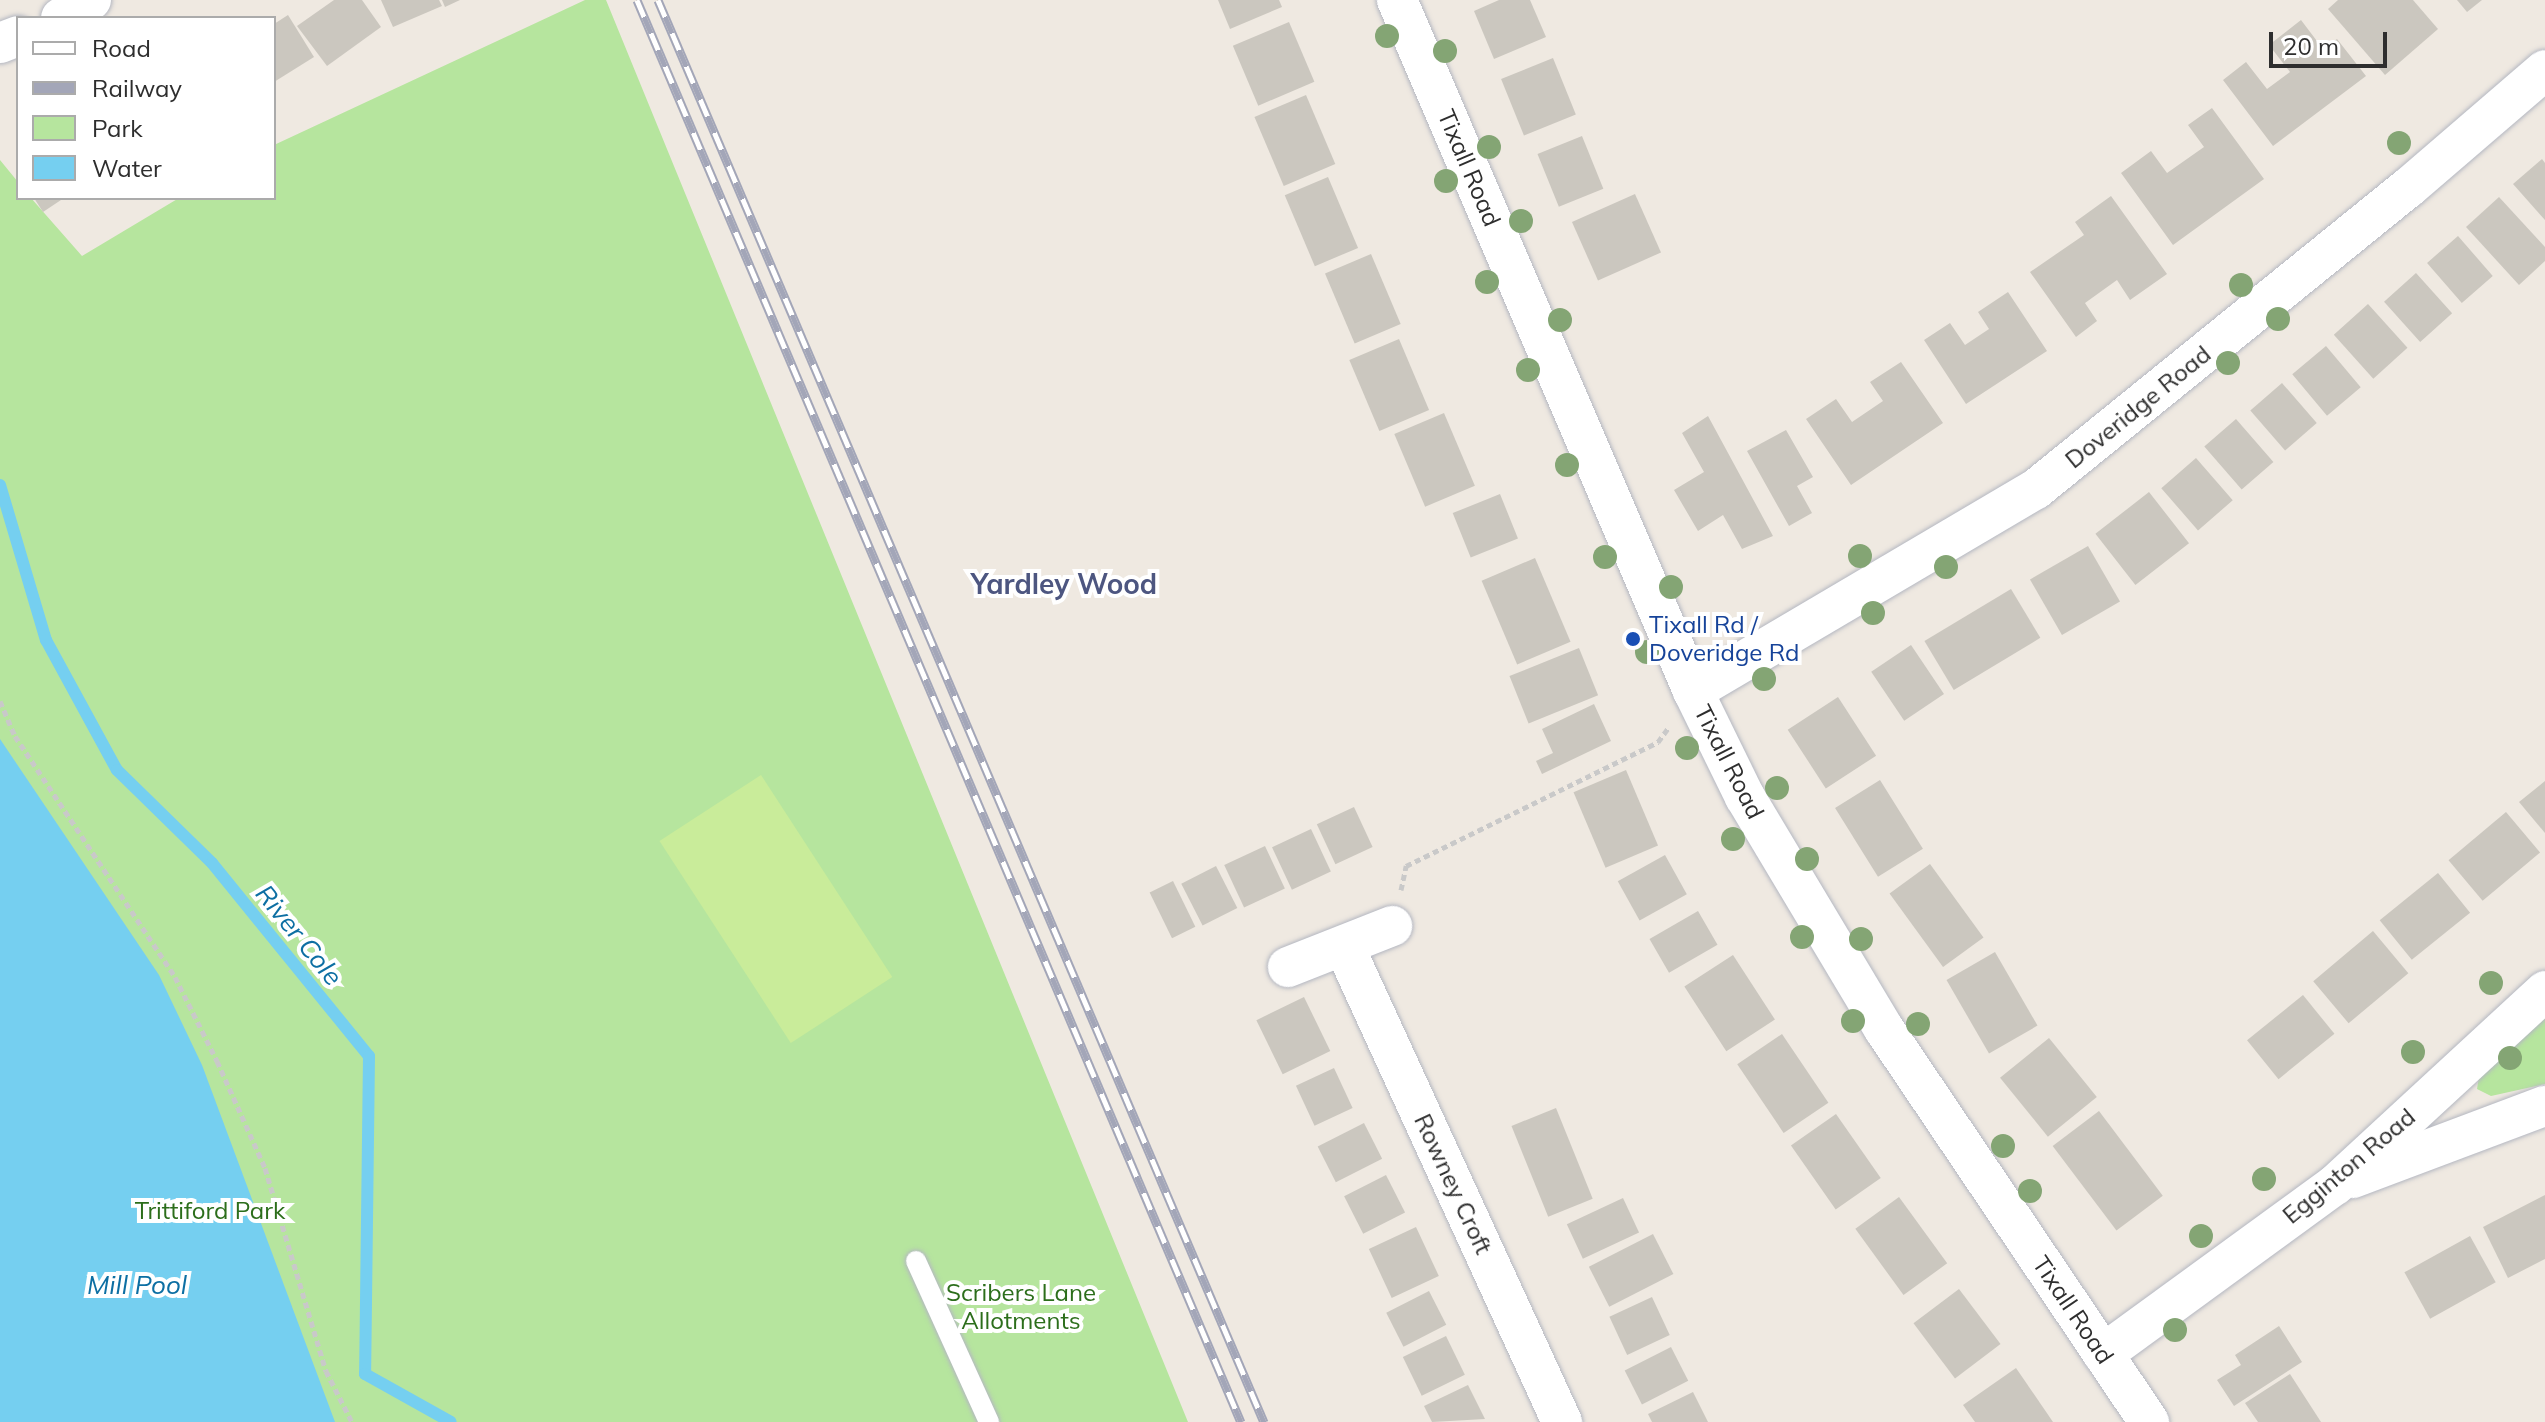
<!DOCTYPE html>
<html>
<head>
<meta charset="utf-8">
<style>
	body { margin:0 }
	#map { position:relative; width:2545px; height:1422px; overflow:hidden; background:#efe9e1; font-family:Mulish,sans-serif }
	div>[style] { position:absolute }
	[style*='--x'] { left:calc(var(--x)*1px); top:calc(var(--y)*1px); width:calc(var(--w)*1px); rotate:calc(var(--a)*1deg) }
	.green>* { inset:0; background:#b6e59e }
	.pitch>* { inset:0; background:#c9ec9a; transform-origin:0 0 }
	.water>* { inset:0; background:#75cff0 }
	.stream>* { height:12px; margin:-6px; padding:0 6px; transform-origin:6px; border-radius:6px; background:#75cff0 }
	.building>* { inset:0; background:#cbc7bf; transform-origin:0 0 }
	.path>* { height:5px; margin-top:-2.5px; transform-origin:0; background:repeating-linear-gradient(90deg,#c9c9c9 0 6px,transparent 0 10px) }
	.roads { filter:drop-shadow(0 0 2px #b4b7c1) drop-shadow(0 0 2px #b4b7c1) }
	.lane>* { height:20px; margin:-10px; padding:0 10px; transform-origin:10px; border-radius:10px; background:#fff }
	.street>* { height:40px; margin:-20px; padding:0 20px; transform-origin:20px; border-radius:20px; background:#fff }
	.rail>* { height:9px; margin-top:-4.5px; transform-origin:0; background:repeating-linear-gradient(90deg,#fff 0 18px,#a3a6b8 0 36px); box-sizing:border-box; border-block:2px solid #a3a6b8 }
	.trees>* { width:24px; height:24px; margin:-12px; border-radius:50%; background:#84a574 }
	.dots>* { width:22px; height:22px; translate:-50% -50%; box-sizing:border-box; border:4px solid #fff; border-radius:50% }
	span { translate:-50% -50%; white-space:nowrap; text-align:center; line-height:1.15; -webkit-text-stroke:8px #fff; paint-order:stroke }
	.street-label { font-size:24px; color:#2e2e2e }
	.transit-label { font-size:24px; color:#164399 }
	.left { translate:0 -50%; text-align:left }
	.park-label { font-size:24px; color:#2c6e1b }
	.water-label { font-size:26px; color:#0d6fa3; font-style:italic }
	.quarter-label { font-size:28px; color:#4d5680; font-weight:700 }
	.legend { position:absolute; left:16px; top:16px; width:260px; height:184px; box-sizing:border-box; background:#fff; border:2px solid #ababab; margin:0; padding:10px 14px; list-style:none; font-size:24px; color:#2e2e2e }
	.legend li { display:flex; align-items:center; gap:16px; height:40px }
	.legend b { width:40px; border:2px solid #ababab }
	.scale { position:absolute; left:2269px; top:32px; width:118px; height:36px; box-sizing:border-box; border:4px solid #2e2e2e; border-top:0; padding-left:10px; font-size:24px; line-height:28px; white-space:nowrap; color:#2e2e2e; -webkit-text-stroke:6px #fff; paint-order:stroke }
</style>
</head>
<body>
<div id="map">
	<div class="green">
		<div style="clip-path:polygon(585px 0,606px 0,1188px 1422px,0 1422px,0 160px,18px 182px,18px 198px,31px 198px,82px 256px,179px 198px,274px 198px,274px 145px)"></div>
		<div style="clip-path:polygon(2545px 1006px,2545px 1084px,2491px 1096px,2477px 1089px,2480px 1071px)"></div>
	</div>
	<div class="pitch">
		<div style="left:761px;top:775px;width:241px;height:121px;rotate:57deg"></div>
	</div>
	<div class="water">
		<div style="clip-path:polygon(0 739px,159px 975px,202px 1065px,335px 1422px,0 1422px)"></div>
	</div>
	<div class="stream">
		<div style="--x:0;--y:485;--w:162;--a:73.5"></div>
		<div style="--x:46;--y:640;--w:148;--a:61.4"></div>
		<div style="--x:117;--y:770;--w:133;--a:44.4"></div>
		<div style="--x:212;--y:863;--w:249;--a:50.9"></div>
		<div style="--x:369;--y:1056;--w:318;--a:90.7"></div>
		<div style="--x:365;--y:1374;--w:98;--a:29.2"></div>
	</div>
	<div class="building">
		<div style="clip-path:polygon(334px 0,362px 0,381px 27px,327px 66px,297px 26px)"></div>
		<div style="clip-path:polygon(381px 0,439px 0,442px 6px,393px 27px)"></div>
		<div style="clip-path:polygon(442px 0,460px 0,445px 7px)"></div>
		<div style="clip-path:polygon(1218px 0,1279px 0,1282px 7px,1230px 29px)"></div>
		<div style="clip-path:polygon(1499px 0,1530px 0,1546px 37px,1494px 59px,1474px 11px)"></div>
		<div style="clip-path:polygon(2338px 0,2413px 0,2438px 29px,2385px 75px,2328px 9px)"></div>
		<div style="clip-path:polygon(2457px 0,2482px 0,2467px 12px)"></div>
		<div style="clip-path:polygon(288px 15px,314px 57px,274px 82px,274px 24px)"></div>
		<div style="clip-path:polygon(2301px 20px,2323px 49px,2337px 39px,2366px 76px,2273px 146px,2223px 80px,2246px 62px,2267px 89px,2290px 72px,2269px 45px)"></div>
		<div style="left:1289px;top:22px;width:65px;height:61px;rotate:67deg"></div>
		<div style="left:1553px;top:58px;width:61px;height:56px;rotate:68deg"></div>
		<div style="left:1306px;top:95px;width:75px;height:56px;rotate:67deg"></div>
		<div style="clip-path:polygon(2212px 108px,2264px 179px,2173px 245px,2121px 173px,2151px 151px,2167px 173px,2204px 147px,2188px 125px)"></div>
		<div style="left:1582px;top:136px;width:57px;height:48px;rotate:68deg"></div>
		<div style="clip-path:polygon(2542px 159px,2545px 163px,2545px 220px,2513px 184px)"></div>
		<div style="left:1328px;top:177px;width:77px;height:47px;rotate:67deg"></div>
		<div style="left:1635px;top:194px;width:64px;height:69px;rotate:66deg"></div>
		<div style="clip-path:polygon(2111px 196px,2167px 274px,2130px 300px,2117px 280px,2085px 303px,2097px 321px,2076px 337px,2030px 272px,2084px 235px,2075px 222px)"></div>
		<div style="clip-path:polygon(2499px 197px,2545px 247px,2545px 261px,2519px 285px,2466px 227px)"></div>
		<div style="clip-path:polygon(34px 198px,64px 198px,43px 212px)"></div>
		<div style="left:2458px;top:236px;width:53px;height:41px;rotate:49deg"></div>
		<div style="left:1371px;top:254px;width:76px;height:50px;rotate:67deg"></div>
		<div style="left:2416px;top:273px;width:54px;height:43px;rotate:48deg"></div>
		<div style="clip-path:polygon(2008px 292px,2047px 351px,1966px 404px,1924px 340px,1950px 323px,1965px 345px,1989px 329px,1978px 312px)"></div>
		<div style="left:2368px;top:304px;width:59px;height:46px;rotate:48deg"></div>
		<div style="left:1399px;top:339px;width:77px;height:54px;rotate:67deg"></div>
		<div style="left:2326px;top:346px;width:54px;height:44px;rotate:50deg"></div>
		<div style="clip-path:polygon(1901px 362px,1943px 423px,1851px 485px,1806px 419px,1836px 399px,1852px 422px,1883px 401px,1870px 382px)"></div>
		<div style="left:2282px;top:383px;width:53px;height:42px;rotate:49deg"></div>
		<div style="left:1444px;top:413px;width:79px;height:54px;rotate:67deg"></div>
		<div style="clip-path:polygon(1708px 416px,1773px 536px,1742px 549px,1723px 515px,1698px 531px,1674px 490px,1704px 472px,1682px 433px)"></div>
		<div style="left:2236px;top:419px;width:57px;height:42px;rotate:49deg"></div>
		<div style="clip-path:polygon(1786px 430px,1813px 477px,1797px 486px,1812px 513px,1789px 526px,1747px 451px)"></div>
		<div style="left:2196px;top:458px;width:56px;height:46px;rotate:49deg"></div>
		<div style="left:2149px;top:492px;width:65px;height:68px;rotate:52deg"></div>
		<div style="left:1500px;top:494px;width:48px;height:51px;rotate:68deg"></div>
		<div style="left:2088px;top:546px;width:64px;height:67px;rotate:60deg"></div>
		<div style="left:1535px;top:558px;width:91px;height:58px;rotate:67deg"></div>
		<div style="left:2011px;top:589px;width:57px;height:101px;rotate:59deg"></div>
		<div style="left:1911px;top:645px;width:59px;height:48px;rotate:56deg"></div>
		<div style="left:1579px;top:648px;width:51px;height:75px;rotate:68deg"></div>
		<div style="left:1838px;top:697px;width:70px;height:60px;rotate:57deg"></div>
		<div style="clip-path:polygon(1594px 704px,1611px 741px,1542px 774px,1536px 761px,1553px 753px,1542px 729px)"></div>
		<div style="left:1626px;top:770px;width:82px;height:57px;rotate:67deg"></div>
		<div style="left:1880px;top:780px;width:81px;height:53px;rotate:58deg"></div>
		<div style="clip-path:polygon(2545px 781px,2545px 833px,2519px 802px)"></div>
		<div style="left:1354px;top:807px;width:44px;height:41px;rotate:65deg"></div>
		<div style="left:2506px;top:812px;width:53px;height:75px;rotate:50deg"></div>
		<div style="left:1311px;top:829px;width:47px;height:43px;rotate:65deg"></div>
		<div style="left:1265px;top:846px;width:47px;height:45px;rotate:65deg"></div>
		<div style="left:1665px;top:855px;width:45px;height:54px;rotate:61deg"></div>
		<div style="left:1930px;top:864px;width:91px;height:50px;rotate:54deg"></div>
		<div style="left:1216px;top:866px;width:47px;height:39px;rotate:63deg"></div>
		<div style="left:2438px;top:873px;width:51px;height:75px;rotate:51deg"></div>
		<div style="left:1173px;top:881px;width:51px;height:26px;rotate:64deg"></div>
		<div style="left:1698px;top:911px;width:39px;height:56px;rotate:60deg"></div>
		<div style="left:2373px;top:931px;width:55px;height:78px;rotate:50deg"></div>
		<div style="left:1995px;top:952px;width:85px;height:56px;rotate:60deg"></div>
		<div style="left:1733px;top:955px;width:77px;height:58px;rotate:57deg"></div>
		<div style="left:2303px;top:995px;width:50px;height:72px;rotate:51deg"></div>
		<div style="left:1304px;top:997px;width:60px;height:53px;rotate:64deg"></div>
		<div style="left:1782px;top:1034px;width:83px;height:54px;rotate:56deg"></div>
		<div style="left:2049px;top:1038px;width:76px;height:63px;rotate:51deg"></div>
		<div style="left:1334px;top:1068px;width:44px;height:42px;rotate:65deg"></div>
		<div style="left:1556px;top:1108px;width:98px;height:48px;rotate:68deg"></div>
		<div style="left:2099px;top:1111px;width:106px;height:58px;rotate:53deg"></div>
		<div style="left:1836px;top:1114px;width:78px;height:55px;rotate:55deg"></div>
		<div style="left:1364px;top:1123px;width:40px;height:52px;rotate:63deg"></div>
		<div style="left:1386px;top:1175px;width:42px;height:47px;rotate:63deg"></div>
		<div style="clip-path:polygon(2545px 1195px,2545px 1259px,2508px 1278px,2483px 1227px)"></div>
		<div style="left:1899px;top:1197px;width:82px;height:54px;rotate:54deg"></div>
		<div style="left:1623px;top:1198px;width:38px;height:62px;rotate:65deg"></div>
		<div style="left:1416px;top:1227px;width:54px;height:52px;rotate:65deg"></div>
		<div style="left:1653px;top:1234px;width:45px;height:72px;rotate:63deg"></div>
		<div style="left:2470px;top:1236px;width:53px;height:75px;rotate:61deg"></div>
		<div style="left:1959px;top:1289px;width:69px;height:57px;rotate:53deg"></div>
		<div style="left:1429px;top:1291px;width:38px;height:48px;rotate:63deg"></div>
		<div style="left:1652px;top:1297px;width:42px;height:47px;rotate:65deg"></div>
		<div style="clip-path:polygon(2279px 1326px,2302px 1362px,2234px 1406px,2217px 1380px,2241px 1365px,2235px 1355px)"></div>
		<div style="left:1446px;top:1336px;width:43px;height:48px;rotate:64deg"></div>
		<div style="left:1671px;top:1347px;width:38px;height:52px;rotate:63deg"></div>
		<div style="clip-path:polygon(2016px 1368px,2053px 1422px,1975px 1422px,1963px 1405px)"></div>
		<div style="clip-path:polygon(2290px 1374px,2321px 1422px,2258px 1422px,2245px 1403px)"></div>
		<div style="clip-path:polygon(1468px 1385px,1485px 1419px,1432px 1422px,1424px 1406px)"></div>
		<div style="clip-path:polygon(1693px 1392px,1708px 1422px,1652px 1422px,1648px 1414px)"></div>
	</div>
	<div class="path">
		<div style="--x:0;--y:701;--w:38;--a:67"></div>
		<div style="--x:15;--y:736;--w:289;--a:56.4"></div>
		<div style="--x:175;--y:977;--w:94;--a:63.4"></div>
		<div style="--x:217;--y:1061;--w:117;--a:65.8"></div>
		<div style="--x:265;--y:1168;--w:212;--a:73.3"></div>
		<div style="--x:326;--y:1371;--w:57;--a:63"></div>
		<div style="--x:1401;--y:890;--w:25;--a:-78"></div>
		<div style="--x:1406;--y:866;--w:281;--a:-26.2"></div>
		<div style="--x:1658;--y:742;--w:17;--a:-54"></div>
	</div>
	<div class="roads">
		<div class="lane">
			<div style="--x:916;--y:1261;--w:177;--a:65.6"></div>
		</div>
		<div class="street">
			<div style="--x:1397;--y:0;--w:752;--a:66.81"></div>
			<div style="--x:1693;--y:691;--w:118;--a:63.9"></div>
			<div style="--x:1745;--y:797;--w:270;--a:59.1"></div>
			<div style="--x:1884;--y:1029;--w:474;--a:56"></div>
			<div style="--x:61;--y:18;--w:35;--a:-31"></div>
			<div style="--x:0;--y:43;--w:19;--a:-21"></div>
			<div style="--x:1693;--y:691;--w:398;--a:-30.5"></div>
			<div style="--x:2036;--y:489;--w:480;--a:-39"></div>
			<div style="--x:2409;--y:187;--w:179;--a:-40.7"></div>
			<div style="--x:1344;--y:946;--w:524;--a:65.39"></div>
			<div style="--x:1288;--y:967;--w:112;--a:-21.5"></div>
			<div style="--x:2353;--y:1178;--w:205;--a:-20.6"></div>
			<div style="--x:2103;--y:1354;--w:287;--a:-36.1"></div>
			<div style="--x:2335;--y:1185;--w:286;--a:-42.7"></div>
		</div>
	</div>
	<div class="rail">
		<div style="--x:637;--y:0;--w:1545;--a:66.99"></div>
		<div style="--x:658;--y:0;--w:1546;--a:66.92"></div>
	</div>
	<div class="trees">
		<div style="left:1387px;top:36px"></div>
		<div style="left:1445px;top:51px"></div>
		<div style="left:2399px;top:143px"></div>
		<div style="left:1489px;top:147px"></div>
		<div style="left:1446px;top:181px"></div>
		<div style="left:1521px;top:221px"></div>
		<div style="left:1487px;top:282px"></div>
		<div style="left:2241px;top:285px"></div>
		<div style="left:2278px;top:319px"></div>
		<div style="left:1560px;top:320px"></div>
		<div style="left:2228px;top:363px"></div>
		<div style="left:1528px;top:370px"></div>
		<div style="left:1567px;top:465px"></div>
		<div style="left:1860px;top:556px"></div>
		<div style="left:1605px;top:557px"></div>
		<div style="left:1946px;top:567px"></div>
		<div style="left:1671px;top:587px"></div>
		<div style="left:1873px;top:613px"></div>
		<div style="left:1647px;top:652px"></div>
		<div style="left:1764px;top:679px"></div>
		<div style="left:1687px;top:748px"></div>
		<div style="left:1777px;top:788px"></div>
		<div style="left:1733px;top:839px"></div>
		<div style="left:1807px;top:859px"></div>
		<div style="left:1802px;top:937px"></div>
		<div style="left:1861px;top:939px"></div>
		<div style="left:2491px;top:983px"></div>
		<div style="left:1853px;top:1021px"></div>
		<div style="left:1918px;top:1024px"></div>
		<div style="left:2413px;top:1052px"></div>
		<div style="left:2510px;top:1058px"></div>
		<div style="left:2003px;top:1146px"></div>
		<div style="left:2264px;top:1179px"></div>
		<div style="left:2030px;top:1191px"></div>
		<div style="left:2201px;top:1236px"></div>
		<div style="left:2175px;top:1330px"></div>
	</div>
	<div class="dots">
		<div style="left:1633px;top:639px;background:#1a4fb4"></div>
	</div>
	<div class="street-label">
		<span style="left:1469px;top:168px;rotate:67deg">Tixall Road</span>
		<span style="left:2138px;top:407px;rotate:-39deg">Doveridge Road</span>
		<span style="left:1729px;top:762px;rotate:63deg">Tixall Road</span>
		<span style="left:2349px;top:1166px;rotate:-40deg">Egginton Road</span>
		<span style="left:1453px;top:1184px;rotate:65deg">Rowney Croft</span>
		<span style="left:2073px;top:1310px;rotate:56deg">Tixall Road</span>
	</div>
	<div class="transit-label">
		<span class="left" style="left:1649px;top:639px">Tixall Rd /<br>Doveridge Rd</span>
	</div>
	<div class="park-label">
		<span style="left:210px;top:1211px">Trittiford Park</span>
		<span style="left:1021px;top:1307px">Scribers Lane<br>Allotments</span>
	</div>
	<div class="water-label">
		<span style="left:299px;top:935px;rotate:51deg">River Cole</span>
		<span style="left:137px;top:1285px">Mill Pool</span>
	</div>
	<div class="quarter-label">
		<span style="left:1064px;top:584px">Yardley Wood</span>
	</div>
	<ul class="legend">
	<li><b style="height:10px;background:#fff"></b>Road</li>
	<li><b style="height:10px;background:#a3a6b8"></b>Railway</li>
	<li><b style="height:22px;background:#b6e59e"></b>Park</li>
	<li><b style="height:22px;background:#75cff0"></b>Water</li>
	</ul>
	<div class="scale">20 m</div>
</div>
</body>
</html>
